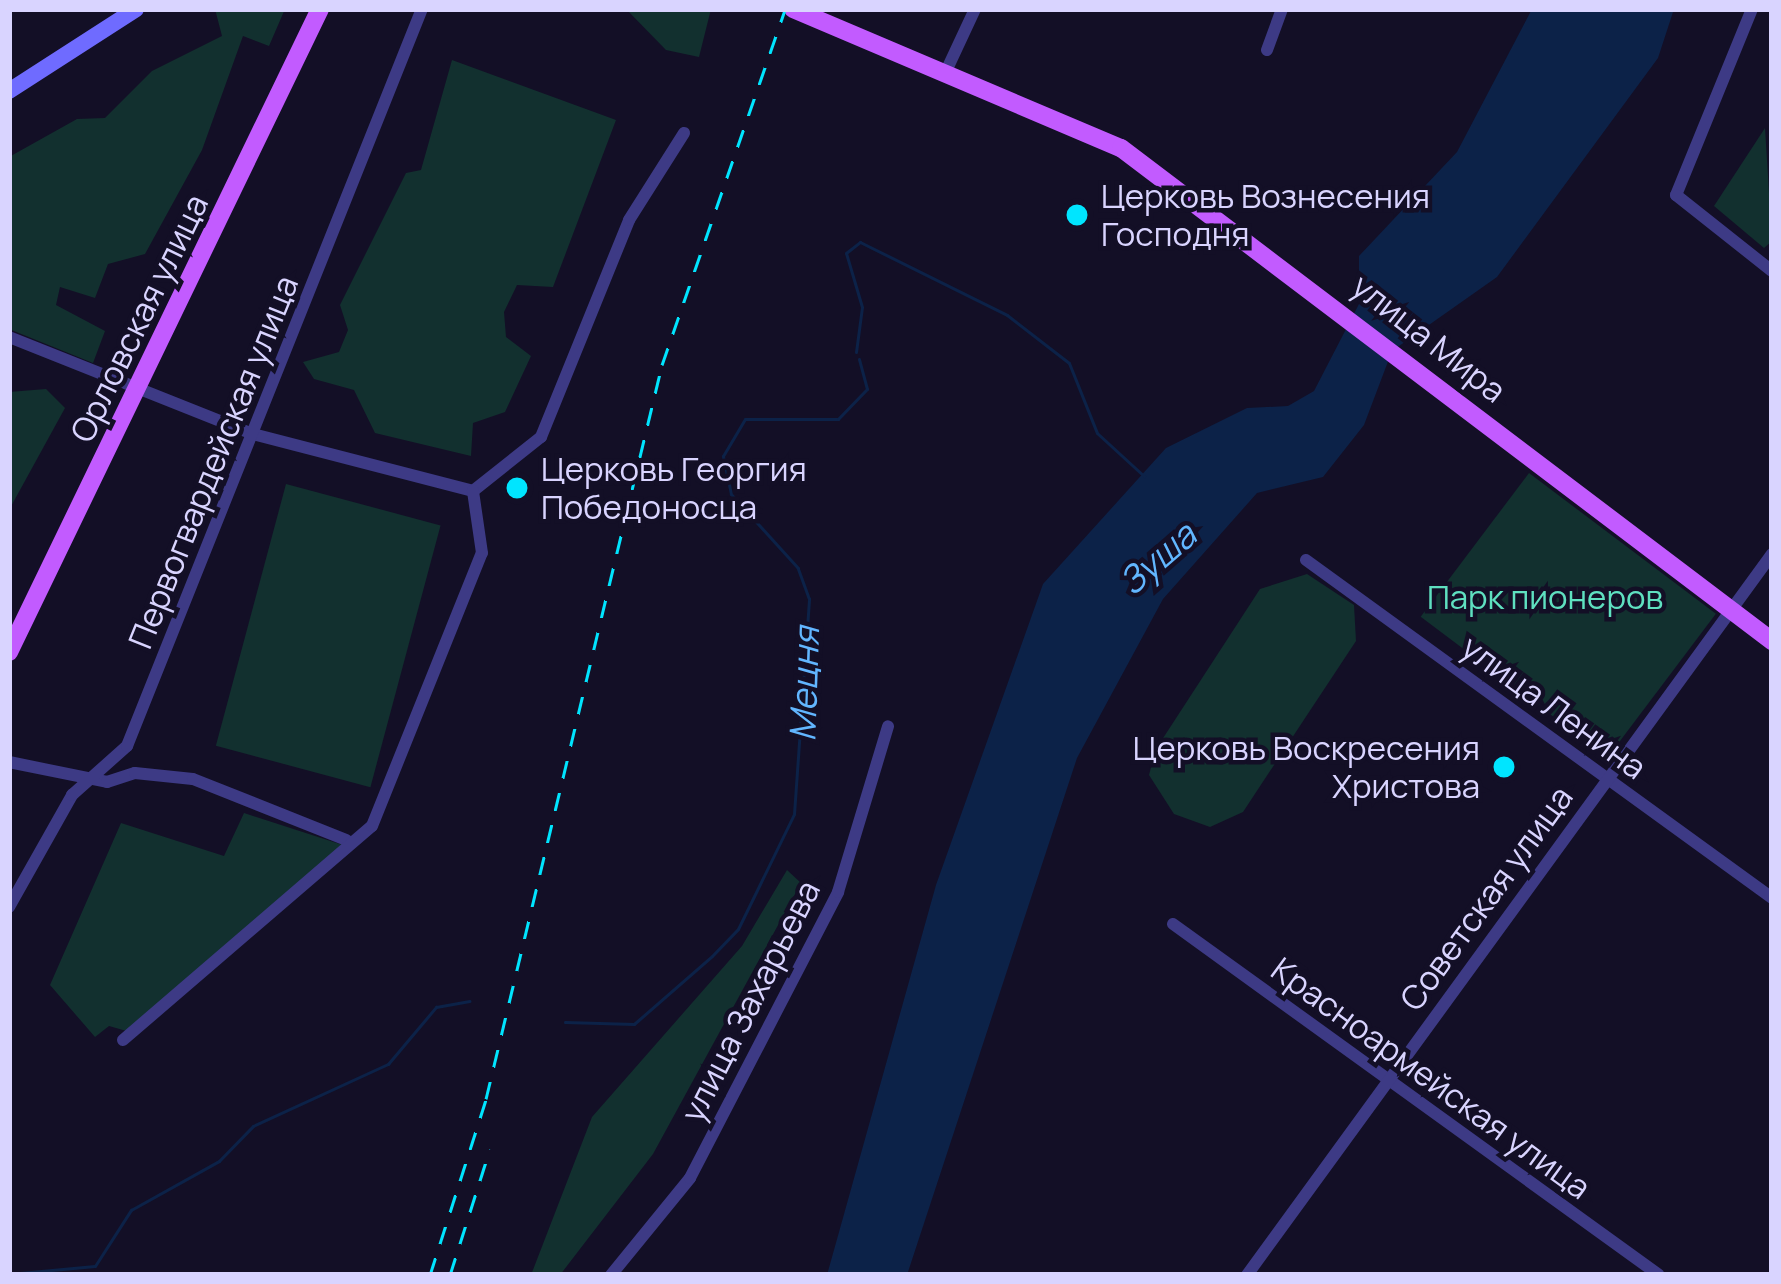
<!DOCTYPE html>
<html>
<head>
<meta charset="utf-8">
<style>
	body { margin:0 }
	#map { position:relative; width:1781px; height:1284px; overflow:hidden; background:#130f26; font-family:Manrope,sans-serif }
	div>[style] { position:absolute }
	[style*='--x'] { left:calc(var(--x)*1px); top:calc(var(--y)*1px); width:calc(var(--w)*1px); rotate:calc(var(--a)*1deg) }
	.green>* { inset:0; background:#12302f; transform-origin:0 0 }
	.water>* { inset:0; background:#0c2248 }
	.stream>* { height:3px; margin:-1.5px; padding:0 1.5px; transform-origin:1.5px; border-radius:1.5px; background:#0c2248 }
	.minor>* { height:12px; margin:-6px; padding:0 6px; transform-origin:6px; border-radius:6px; background:#3d3a85 }
	.secondary>* { height:16px; margin:-8px; padding:0 8px; transform-origin:8px; border-radius:8px; background:#6f6bff }
	.primary>* { height:18px; margin:-9px; padding:0 9px; transform-origin:9px; border-radius:9px; background:#c25bff }
	.rail>* { height:3px; margin-top:-1.5px; transform-origin:0; background:repeating-linear-gradient(90deg,#00e5ff 0 18px,transparent 0 33px) }
	.dots>* { width:33px; height:33px; translate:-50% -50%; box-sizing:border-box; border:6px solid #130f26; border-radius:50% }
	span { translate:-50% -50%; white-space:nowrap; text-align:center; line-height:1.15; -webkit-text-stroke:9px #130f26; paint-order:stroke }
	.poi-label { font-size:33px; color:#d9d4ff }
	.left { translate:0 -50%; text-align:left }
	.right { translate:-100% -50%; text-align:right }
	.street-label { font-size:33px; color:#d9d4ff }
	.park-label { font-size:33px; color:#5fe0c0 }
	.water-label { font-size:36px; color:#62b6ff; font-style:italic }
	.frame { position:absolute; inset:0; border:12px solid #d9d4ff; pointer-events:none }
</style>
</head>
<body>
<div id="map">
	<div class="green">
		<div style="clip-path:polygon(215px 9px,285px 9px,269px 46px,243px 36px,202px 150px,145px 254px,108px 264px,95px 298px,60px 287px,56px 305px,105px 331px,93px 363px,9px 329px,9px 157px,77px 119px,105px 118px,152px 71px,222px 36px)"></div>
		<div style="clip-path:polygon(626px 9px,711px 9px,699px 57px,666px 50px)"></div>
		<div style="clip-path:polygon(452px 60px,616px 120px,553px 287px,517px 285px,504px 312px,506px 337px,531px 356px,505px 412px,473px 423px,471px 456px,375px 433px,354px 390px,314px 379px,303px 362px,339px 352px,348px 330px,340px 305px,406px 173px,421px 170px)"></div>
		<div style="clip-path:polygon(1765px 128px,1772px 241px,1764px 248px,1714px 206px)"></div>
		<div style="clip-path:polygon(46px 389px,65px 408px,9px 510px,9px 392px)"></div>
		<div style="left:1529px;top:473px;width:234px;height:180px;rotate:37deg"></div>
		<div style="left:286px;top:484px;width:160px;height:271px;rotate:15deg"></div>
		<div style="clip-path:polygon(1307px 574px,1354px 605px,1356px 641px,1243px 812px,1210px 827px,1174px 814px,1149px 775px,1156px 749px,1260px 589px)"></div>
		<div style="clip-path:polygon(244px 813px,349px 847px,137px 1034px,109px 1026px,95px 1037px,50px 985px,121px 823px,224px 856px)"></div>
		<div style="clip-path:polygon(787px 870px,801px 883px,653px 1154px,560px 1275px,531px 1275px,592px 1117px,742px 946px)"></div>
	</div>
	<div class="water">
		<div style="clip-path:polygon(1532px 9px,1674px 9px,1658px 58px,1497px 277px,1392px 351px,1364px 425px,1323px 477px,1257px 493px,1163px 599px,1077px 758px,907px 1275px,827px 1275px,936px 885px,1043px 584px,1166px 448px,1247px 408px,1288px 406px,1314px 391px,1359px 304px,1359px 256px,1457px 152px)"></div>
	</div>
	<div class="stream">
		<div style="--x:856;--y:352;--w:45;--a:-82.4"></div>
		<div style="--x:862;--y:307;--w:56;--a:-106.5"></div>
		<div style="--x:846;--y:253;--w:18;--a:-38"></div>
		<div style="--x:860;--y:242;--w:164;--a:26.4"></div>
		<div style="--x:1007;--y:315;--w:78;--a:37.7"></div>
		<div style="--x:1069;--y:363;--w:75;--a:68.2"></div>
		<div style="--x:1097;--y:433;--w:64;--a:42.5"></div>
		<div style="--x:565;--y:1022;--w:69;--a:1.7"></div>
		<div style="--x:634;--y:1024;--w:103;--a:-41.1"></div>
		<div style="--x:712;--y:956;--w:37;--a:-46"></div>
		<div style="--x:738;--y:929;--w:128;--a:-64"></div>
		<div style="--x:794;--y:814;--w:216;--a:-86"></div>
		<div style="--x:809;--y:599;--w:33;--a:-110"></div>
		<div style="--x:798;--y:568;--w:100;--a:-132.2"></div>
		<div style="--x:731;--y:494;--w:39;--a:-102"></div>
		<div style="--x:723;--y:456;--w:43;--a:-59.3"></div>
		<div style="--x:745;--y:419;--w:93;--a:0"></div>
		<div style="--x:838;--y:419;--w:42;--a:-46"></div>
		<div style="--x:867;--y:389;--w:31;--a:-105"></div>
		<div style="--x:9;--y:1274;--w:86;--a:-5.3"></div>
		<div style="--x:95;--y:1266;--w:67;--a:-57.3"></div>
		<div style="--x:131;--y:1210;--w:101;--a:-29.1"></div>
		<div style="--x:219;--y:1161;--w:49;--a:-45.8"></div>
		<div style="--x:253;--y:1126;--w:149;--a:-24.7"></div>
		<div style="--x:388;--y:1064;--w:75;--a:-49.9"></div>
		<div style="--x:436;--y:1007;--w:34;--a:-10"></div>
	</div>
	<div class="minor">
		<div style="--x:1752;--y:9;--w:201;--a:112.2"></div>
		<div style="--x:1676;--y:195;--w:122;--a:38.4"></div>
		<div style="--x:1267;--y:50;--w:44;--a:-69.9"></div>
		<div style="--x:948;--y:67;--w:64;--a:-65"></div>
		<div style="--x:9;--y:337;--w:263;--a:21.7"></div>
		<div style="--x:253;--y:434;--w:227;--a:14.5"></div>
		<div style="--x:473;--y:491;--w:87;--a:-38.5"></div>
		<div style="--x:541;--y:437;--w:234;--a:-67.9"></div>
		<div style="--x:629;--y:220;--w:103;--a:-57.7"></div>
		<div style="--x:1306;--y:560;--w:576;--a:35.95"></div>
		<div style="--x:9;--y:762;--w:100;--a:11.5"></div>
		<div style="--x:107;--y:782;--w:29;--a:-18"></div>
		<div style="--x:135;--y:773;--w:58;--a:5.9"></div>
		<div style="--x:193;--y:779;--w:165;--a:21.7"></div>
		<div style="--x:9;--y:907;--w:129;--a:-60.6"></div>
		<div style="--x:72;--y:795;--w:74;--a:-41.7"></div>
		<div style="--x:127;--y:746;--w:794;--a:-68.19"></div>
		<div style="--x:1173;--y:924;--w:599;--a:35.84"></div>
		<div style="--x:123;--y:1040;--w:328;--a:-40.7"></div>
		<div style="--x:372;--y:826;--w:294;--a:-68.1"></div>
		<div style="--x:482;--y:553;--w:63;--a:-98.3"></div>
		<div style="--x:611;--y:1275;--w:125;--a:-50.8"></div>
		<div style="--x:690;--y:1178;--w:322;--a:-62.6"></div>
		<div style="--x:838;--y:892;--w:173;--a:-73.2"></div>
		<div style="--x:1247;--y:1275;--w:892;--a:-53.94"></div>
	</div>
	<div class="secondary">
		<div style="--x:9;--y:91;--w:151;--a:-32.8"></div>
	</div>
	<div class="primary">
		<div style="--x:793;--y:9;--w:356;--a:23"></div>
		<div style="--x:1121;--y:148;--w:817;--a:37.14"></div>
		<div style="--x:9;--y:652;--w:714;--a:-64.19"></div>
	</div>
	<div class="rail">
		<div style="--x:430;--y:1275;--w:185;--a:-72.3"></div>
		<div style="--x:486;--y:1099;--w:755;--a:-76.52"></div>
		<div style="--x:662;--y:365;--w:377;--a:-70.9"></div>
		<div style="--x:450;--y:1275;--w:132;--a:-72.4"></div>
	</div>
	<div class="dots">
		<div style="left:1077px;top:215px;background:#00e5ff"></div>
		<div style="left:517px;top:488px;background:#00e5ff"></div>
		<div style="left:1504px;top:767px;background:#00e5ff"></div>
	</div>
	<div class="poi-label">
		<span class="left" style="left:1101px;top:215px">Церковь Вознесения<br>Господня</span>
		<span class="left" style="left:541px;top:488px">Церковь Георгия<br>Победоносца</span>
		<span class="right" style="left:1480px;top:767px">Церковь Воскресения<br>Христова</span>
	</div>
	<div class="street-label">
		<span style="left:139px;top:318px;rotate:-64deg">Орловская улица</span>
		<span style="left:1429px;top:338px;rotate:38deg">улица Мира</span>
		<span style="left:213px;top:462px;rotate:-68deg">Первогвардейская улица</span>
		<span style="left:1554px;top:707px;rotate:36deg">улица Ленина</span>
		<span style="left:1486px;top:898px;rotate:-54deg">Советская улица</span>
		<span style="left:750px;top:1001px;rotate:-63deg">улица Захарьева</span>
		<span style="left:1431px;top:1078px;rotate:36deg">Красноармейская улица</span>
	</div>
	<div class="park-label">
		<span style="left:1545px;top:597px">Парк пионеров</span>
	</div>
	<div class="water-label">
		<span style="left:1157px;top:558px;rotate:-41deg">Зуша</span>
		<span style="left:804px;top:684px;rotate:-88deg">Мецня</span>
	</div>
	<div class="frame"></div>
</div>
</body>
</html>
